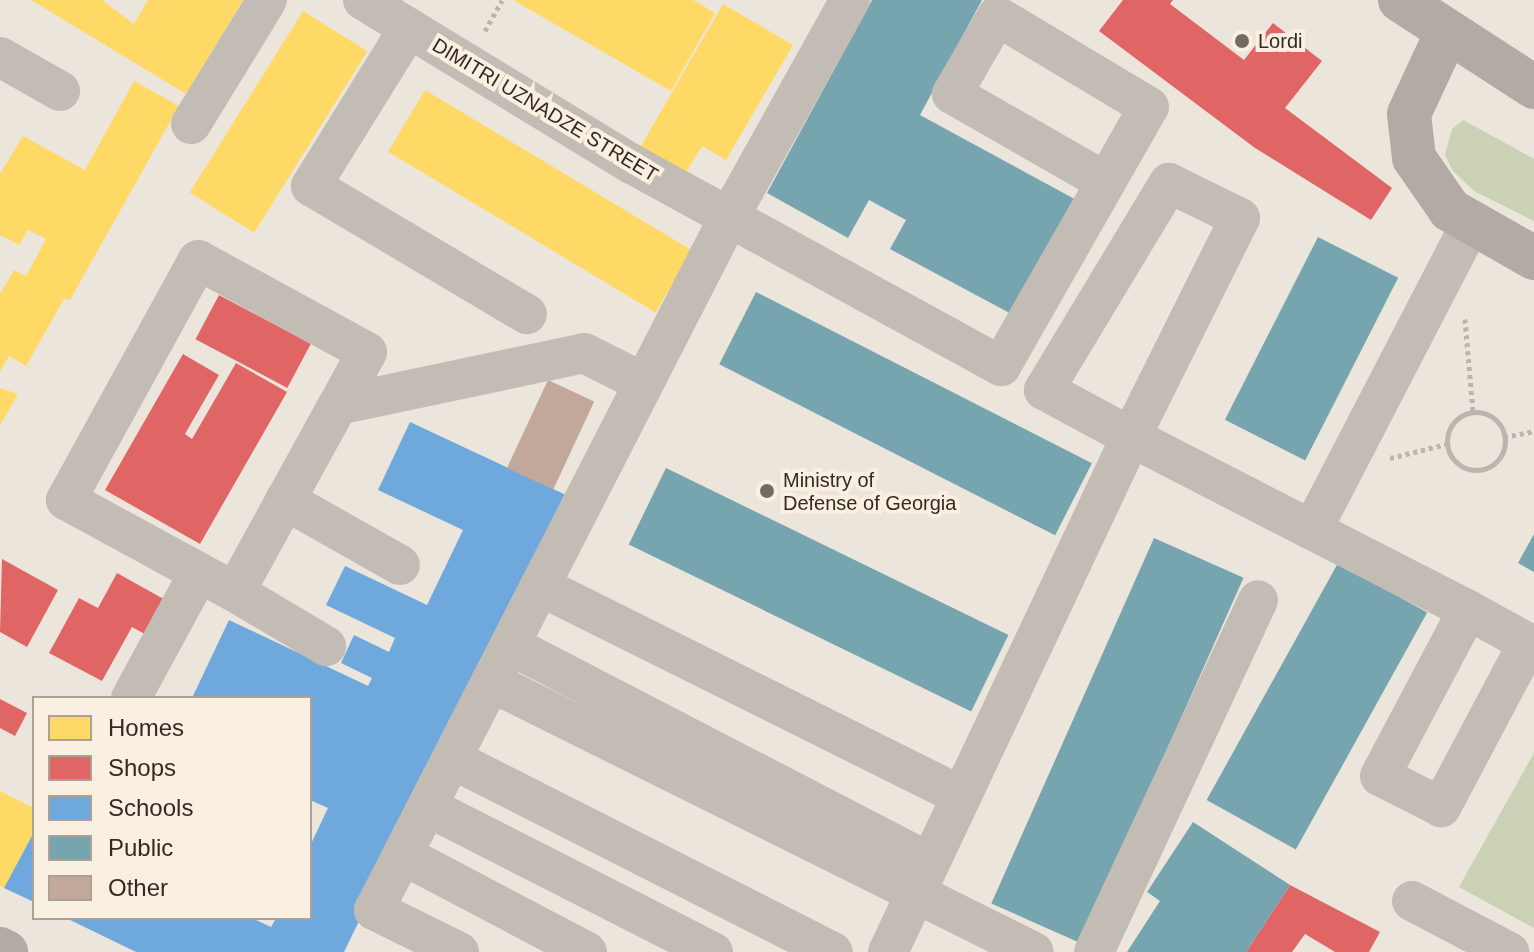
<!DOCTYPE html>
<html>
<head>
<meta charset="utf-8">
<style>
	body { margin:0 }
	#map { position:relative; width:1534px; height:952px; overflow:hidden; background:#ece5db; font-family:Arial,sans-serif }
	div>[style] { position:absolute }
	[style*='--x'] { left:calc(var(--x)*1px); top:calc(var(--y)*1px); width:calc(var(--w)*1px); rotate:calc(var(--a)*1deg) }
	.green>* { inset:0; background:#cbd1b4 }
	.homes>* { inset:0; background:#ffd966; transform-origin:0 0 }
	.shops>* { inset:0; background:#e06666; transform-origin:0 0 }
	.schools>* { inset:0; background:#6fa8dc }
	.public>* { inset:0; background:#76a5af; transform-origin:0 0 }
	.building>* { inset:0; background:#c1a89b; transform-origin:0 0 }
	.path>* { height:5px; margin-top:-2.5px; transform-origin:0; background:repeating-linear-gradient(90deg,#bcb5ae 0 4px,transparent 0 8px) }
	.path>.ring { margin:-2.5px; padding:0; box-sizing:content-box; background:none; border:5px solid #bcb5ae; border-radius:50% }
	.minor>* { height:40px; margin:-20px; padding:0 20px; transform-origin:20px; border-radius:20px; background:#c3bcb5 }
	.major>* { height:44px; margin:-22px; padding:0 22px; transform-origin:22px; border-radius:22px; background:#b2aba4 }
	.dots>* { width:22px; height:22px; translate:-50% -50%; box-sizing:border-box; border:4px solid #faf0e1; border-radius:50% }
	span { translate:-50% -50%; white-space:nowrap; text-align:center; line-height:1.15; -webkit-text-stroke:8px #faf0e1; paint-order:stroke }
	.poi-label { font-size:20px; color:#342a24 }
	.left { translate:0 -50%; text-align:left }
	.street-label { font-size:20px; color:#342a24 }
	.legend { position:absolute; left:32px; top:696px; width:280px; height:224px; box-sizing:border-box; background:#faf0e1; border:2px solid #aba195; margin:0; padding:10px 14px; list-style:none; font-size:24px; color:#342a24 }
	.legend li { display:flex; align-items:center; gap:16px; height:40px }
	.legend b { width:40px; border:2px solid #aba195 }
</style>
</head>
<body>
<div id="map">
	<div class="green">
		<div style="clip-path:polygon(1463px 120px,1534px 159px,1534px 221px,1474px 191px,1453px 171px,1445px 155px,1452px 129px)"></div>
		<div style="clip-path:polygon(1534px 753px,1534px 928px,1459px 887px)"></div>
	</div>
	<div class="homes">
		<div style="clip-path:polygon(31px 0,102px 0,134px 24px,148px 0,243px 0,186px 94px)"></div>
		<div style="clip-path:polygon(513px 0,693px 0,715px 13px,671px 91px)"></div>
		<div style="clip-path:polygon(723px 4px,793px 45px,726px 160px,702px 146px,683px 177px,638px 151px)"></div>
		<div style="left:303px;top:11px;width:76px;height:214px;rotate:32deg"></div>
		<div style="clip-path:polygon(134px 81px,179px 106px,70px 300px,64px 299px,26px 366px,9px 356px,0 372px,0 294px,14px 270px,26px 276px,46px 239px,28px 230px,19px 245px,0 235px,0 174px,23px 136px,85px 170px)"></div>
		<div style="left:425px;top:90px;width:312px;height:72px;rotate:31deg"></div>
		<div style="clip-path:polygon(0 388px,18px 394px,0 425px)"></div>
		<div style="clip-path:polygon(0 791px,34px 808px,34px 832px,4px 888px,0 886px)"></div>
	</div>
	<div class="shops">
		<div style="clip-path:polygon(1123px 0,1173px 0,1170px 4px,1244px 60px,1273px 23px,1322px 61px,1285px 108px,1392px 188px,1371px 220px,1255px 148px,1099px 31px)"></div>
		<div style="left:219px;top:295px;width:104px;height:50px;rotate:28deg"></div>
		<div style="clip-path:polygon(183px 354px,219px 375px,185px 434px,192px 439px,236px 363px,287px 392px,200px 544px,105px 490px)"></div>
		<div style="clip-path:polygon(2px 559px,58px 590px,27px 647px,0 632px)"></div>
		<div style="clip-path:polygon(117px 573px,169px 602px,150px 637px,132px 627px,102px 681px,49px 653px,79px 598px,98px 608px)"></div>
		<div style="clip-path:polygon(0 699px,27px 713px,15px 736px,0 728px)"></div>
		<div style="clip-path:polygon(1290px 885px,1380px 932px,1369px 952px,1335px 952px,1305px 934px,1292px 952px,1246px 952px)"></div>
	</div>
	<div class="schools">
		<div style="clip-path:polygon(410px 422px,566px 495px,344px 952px,136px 952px,66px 918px,252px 918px,271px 927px,276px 918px,310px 918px,310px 846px,328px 808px,310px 800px,310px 698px,192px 698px,229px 620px,368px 686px,372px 678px,341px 663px,354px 635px,389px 652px,395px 638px,326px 605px,345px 566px,427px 605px,463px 530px,378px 490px)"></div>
		<div style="clip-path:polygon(34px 832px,34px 902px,4px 888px)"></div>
	</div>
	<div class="public">
		<div style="clip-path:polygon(872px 0,982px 0,920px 115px,1082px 203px,1019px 318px,890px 249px,906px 220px,869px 200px,848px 238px,767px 193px)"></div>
		<div style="left:1318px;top:237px;width:90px;height:205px;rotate:27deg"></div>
		<div style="left:756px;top:292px;width:377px;height:81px;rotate:27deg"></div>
		<div style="left:666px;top:468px;width:381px;height:85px;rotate:26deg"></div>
		<div style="clip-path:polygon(1534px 534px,1534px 572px,1518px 563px)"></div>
		<div style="left:1154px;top:538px;width:98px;height:400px;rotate:24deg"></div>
		<div style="left:1338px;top:563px;width:102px;height:271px;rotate:29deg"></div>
		<div style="clip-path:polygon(1193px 822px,1290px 885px,1246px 952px,1127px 952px,1160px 901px,1147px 892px)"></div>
	</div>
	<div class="building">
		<div style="left:548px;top:380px;width:51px;height:97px;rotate:25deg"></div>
	</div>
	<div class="path">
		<div style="--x:485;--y:31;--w:35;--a:-61"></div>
		<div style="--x:1465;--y:319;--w:93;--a:85.1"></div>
		<div class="ring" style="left:1447px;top:412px;width:53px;height:53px"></div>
		<div style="--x:1504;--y:437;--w:31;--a:-11"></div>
		<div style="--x:1390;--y:458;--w:59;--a:-13.8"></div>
	</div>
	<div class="minor">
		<div style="--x:363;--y:0;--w:315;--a:31.4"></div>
		<div style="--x:632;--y:164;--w:421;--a:28.7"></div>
		<div style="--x:1001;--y:366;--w:298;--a:-60.3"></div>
		<div style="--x:1149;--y:107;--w:177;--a:-149.1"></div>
		<div style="--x:997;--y:16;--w:90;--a:120"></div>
		<div style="--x:952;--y:94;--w:175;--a:29.8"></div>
		<div style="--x:409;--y:28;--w:186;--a:121.8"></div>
		<div style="--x:311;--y:186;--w:251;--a:30.7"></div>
		<div style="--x:0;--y:57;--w:69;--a:29.5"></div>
		<div style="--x:191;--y:124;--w:145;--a:-58.5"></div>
		<div style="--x:1169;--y:183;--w:79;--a:26.2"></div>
		<div style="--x:1240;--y:218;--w:245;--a:116.5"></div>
		<div style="--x:1131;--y:437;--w:99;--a:-151.6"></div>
		<div style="--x:1044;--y:390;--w:242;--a:-58.9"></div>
		<div style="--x:338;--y:405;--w:60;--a:-61.3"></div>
		<div style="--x:367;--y:352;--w:192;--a:-151.4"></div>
		<div style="--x:198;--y:260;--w:274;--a:118.8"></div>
		<div style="--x:66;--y:500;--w:192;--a:28.6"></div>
		<div style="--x:235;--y:592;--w:213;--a:-61.2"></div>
		<div style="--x:338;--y:405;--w:251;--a:-11.9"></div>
		<div style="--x:584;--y:353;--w:67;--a:26.6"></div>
		<div style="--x:285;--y:500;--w:132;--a:29.5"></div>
		<div style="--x:1312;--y:530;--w:175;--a:27.1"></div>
		<div style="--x:1468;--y:610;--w:68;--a:28.8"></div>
		<div style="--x:1528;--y:643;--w:186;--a:117.9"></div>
		<div style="--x:1441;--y:807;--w:68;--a:-153.1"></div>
		<div style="--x:1380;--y:776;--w:188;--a:-62.1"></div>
		<div style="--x:540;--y:586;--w:471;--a:26.5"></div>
		<div style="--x:235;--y:592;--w:106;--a:30.7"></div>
		<div style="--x:510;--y:645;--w:473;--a:27.4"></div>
		<div style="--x:491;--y:682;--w:606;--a:26.44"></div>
		<div style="--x:131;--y:698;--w:142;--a:-61.5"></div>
		<div style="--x:452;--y:759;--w:427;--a:26.9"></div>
		<div style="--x:428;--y:807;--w:320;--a:27"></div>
		<div style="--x:403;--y:855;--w:208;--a:27.8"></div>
		<div style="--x:1412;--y:901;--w:110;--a:27.7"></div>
		<div style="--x:459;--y:952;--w:95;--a:-153.7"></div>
		<div style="--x:374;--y:910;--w:776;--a:-62.87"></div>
		<div style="--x:728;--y:219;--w:251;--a:-60.9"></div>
		<div style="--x:888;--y:952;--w:569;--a:-64.74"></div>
		<div style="--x:1131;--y:437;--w:203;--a:27.2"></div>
		<div style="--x:1312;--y:530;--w:343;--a:-62.6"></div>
		<div style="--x:1094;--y:952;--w:388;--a:-65"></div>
	</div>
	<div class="major">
		<div style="--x:1400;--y:0;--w:160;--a:33"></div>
		<div style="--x:1447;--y:32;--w:90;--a:114.9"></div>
		<div style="--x:1409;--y:114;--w:44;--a:83.5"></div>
		<div style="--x:1414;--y:158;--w:63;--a:55.3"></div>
		<div style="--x:1450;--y:210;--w:97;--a:29.7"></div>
		<div style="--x:0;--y:949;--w:7;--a:27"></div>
	</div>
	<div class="dots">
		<div style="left:1242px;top:41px;background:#746b64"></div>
		<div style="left:767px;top:491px;background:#746b64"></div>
	</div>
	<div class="poi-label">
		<span class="left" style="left:1258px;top:41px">Lordi</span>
		<span class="left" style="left:783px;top:492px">Ministry of<br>Defense of Georgia</span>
	</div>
	<div class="street-label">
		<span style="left:545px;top:110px;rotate:31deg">DIMITRI UZNADZE STREET</span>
	</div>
	<ul class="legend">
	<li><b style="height:22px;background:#ffd966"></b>Homes</li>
	<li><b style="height:22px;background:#e06666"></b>Shops</li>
	<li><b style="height:22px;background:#6fa8dc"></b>Schools</li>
	<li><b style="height:22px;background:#76a5af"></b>Public</li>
	<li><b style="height:22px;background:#c1a89b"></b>Other</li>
	</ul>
</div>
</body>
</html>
